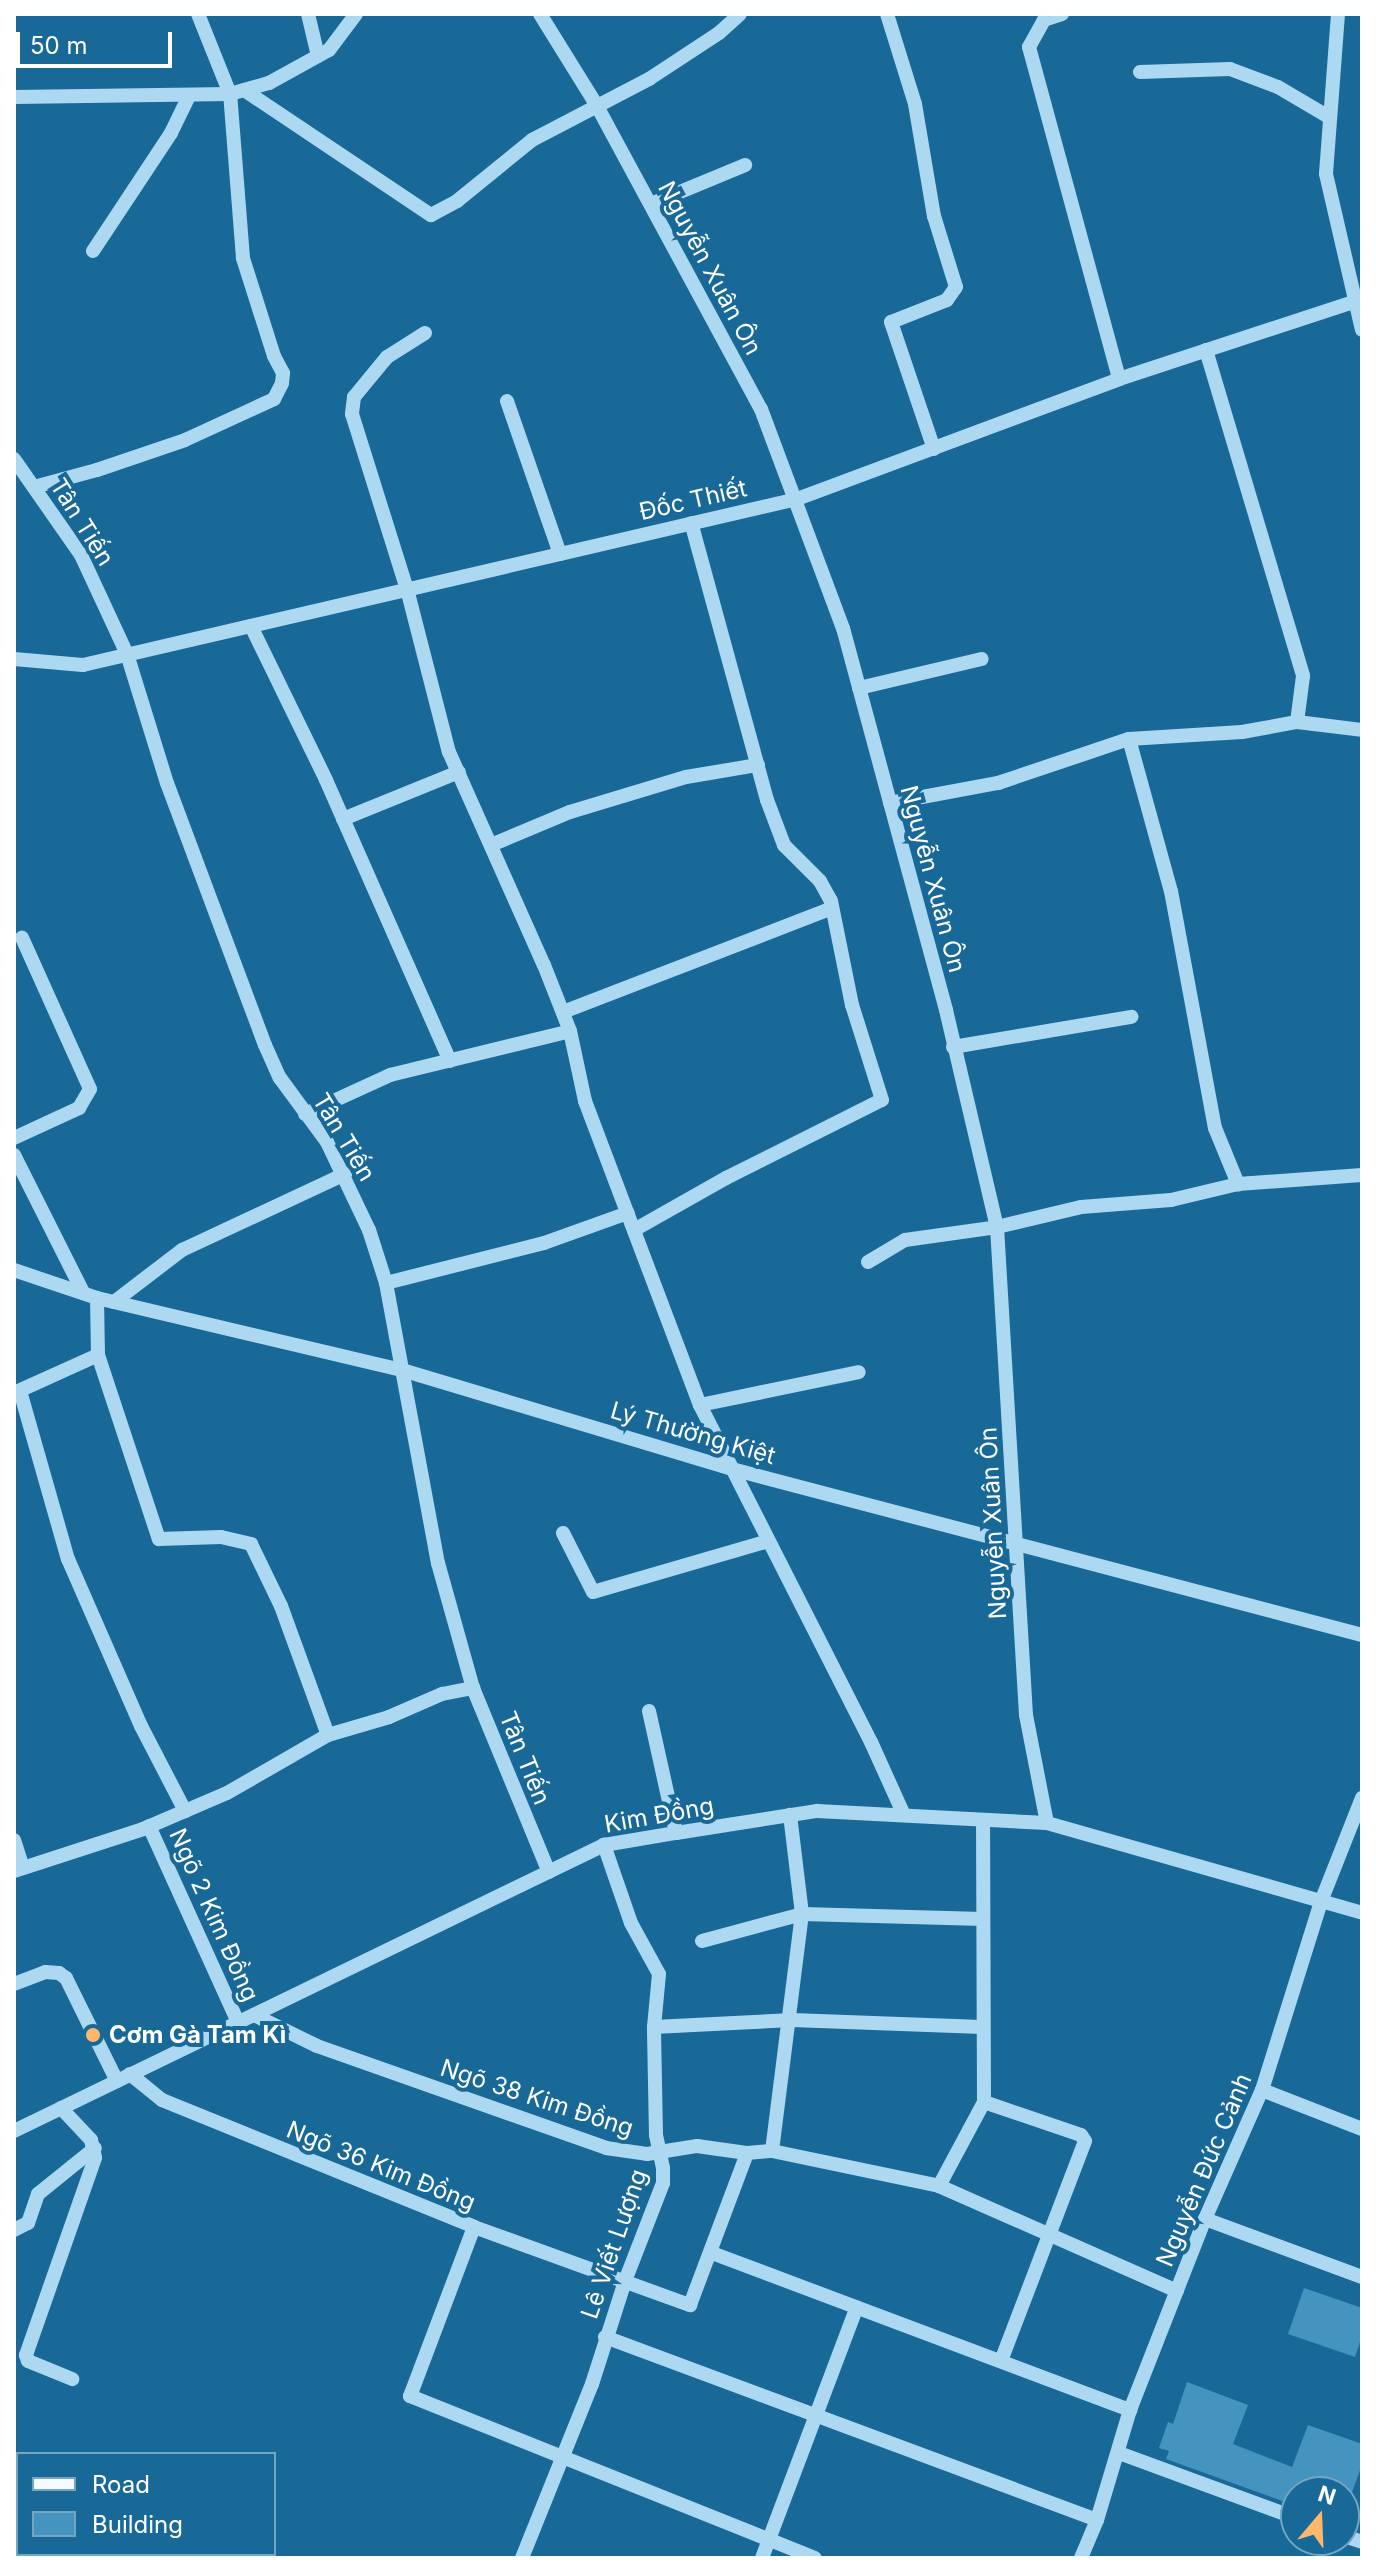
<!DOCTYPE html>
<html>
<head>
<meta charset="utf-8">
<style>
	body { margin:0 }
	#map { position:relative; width:1376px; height:2572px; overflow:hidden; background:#186998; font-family:Inter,sans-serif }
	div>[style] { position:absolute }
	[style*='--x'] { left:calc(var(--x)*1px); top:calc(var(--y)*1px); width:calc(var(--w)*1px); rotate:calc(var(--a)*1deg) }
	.building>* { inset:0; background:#4594c0 }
	.minor>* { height:14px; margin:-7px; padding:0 7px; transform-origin:7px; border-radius:7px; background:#acd9f1 }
	.major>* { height:20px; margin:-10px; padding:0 10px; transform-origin:10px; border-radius:10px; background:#f6fbff }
	.dots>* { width:22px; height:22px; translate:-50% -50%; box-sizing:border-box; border:4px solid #186998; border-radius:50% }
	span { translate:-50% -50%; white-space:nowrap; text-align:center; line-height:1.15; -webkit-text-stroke:8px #186998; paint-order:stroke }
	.street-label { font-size:24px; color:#fff }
	.poi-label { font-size:24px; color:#fff; font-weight:700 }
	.left { translate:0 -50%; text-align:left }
	.frame { position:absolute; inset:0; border:16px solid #fff; pointer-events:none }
	.legend { position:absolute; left:16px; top:2452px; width:260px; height:104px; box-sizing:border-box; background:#186998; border:2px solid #74a5c1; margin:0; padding:10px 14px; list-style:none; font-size:24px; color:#fff }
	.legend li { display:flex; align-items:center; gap:16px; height:40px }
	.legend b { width:40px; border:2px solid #74a5c1 }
	.north { position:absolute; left:1280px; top:2476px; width:80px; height:80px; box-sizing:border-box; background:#186998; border:2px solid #74a5c1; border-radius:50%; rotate:19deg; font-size:22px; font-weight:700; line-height:32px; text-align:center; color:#fff }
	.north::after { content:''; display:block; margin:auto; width:28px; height:36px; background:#ffb76c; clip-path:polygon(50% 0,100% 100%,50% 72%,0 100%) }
	.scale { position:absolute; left:16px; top:32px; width:156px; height:36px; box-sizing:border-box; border:4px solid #fff; border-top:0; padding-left:10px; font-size:24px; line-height:28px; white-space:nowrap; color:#fff; -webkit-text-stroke:6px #186998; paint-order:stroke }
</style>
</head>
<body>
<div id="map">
	<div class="building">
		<div style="clip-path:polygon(1304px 2288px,1362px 2308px,1362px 2336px,1355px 2357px,1288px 2334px)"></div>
		<div style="clip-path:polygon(1187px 2382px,1248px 2405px,1233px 2444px,1292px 2467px,1308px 2425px,1362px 2444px,1362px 2465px,1352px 2492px,1296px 2492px,1296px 2506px,1166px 2459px,1169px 2451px,1159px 2448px,1168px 2422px,1173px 2424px)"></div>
	</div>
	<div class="minor">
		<div style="--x:308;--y:14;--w:43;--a:76.6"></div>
		<div style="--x:540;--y:14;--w:108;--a:58.2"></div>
		<div style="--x:597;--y:106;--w:345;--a:61.6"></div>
		<div style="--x:761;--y:409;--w:234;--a:69.5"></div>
		<div style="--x:843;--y:628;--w:396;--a:74.9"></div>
		<div style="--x:946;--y:1010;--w:223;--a:76.8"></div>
		<div style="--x:997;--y:1227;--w:489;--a:86.6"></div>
		<div style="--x:1026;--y:1715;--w:110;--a:79"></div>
		<div style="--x:887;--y:14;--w:94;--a:72.7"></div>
		<div style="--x:915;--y:104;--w:114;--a:80.4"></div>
		<div style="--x:934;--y:216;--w:74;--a:72.8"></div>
		<div style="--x:956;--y:287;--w:16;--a:125"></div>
		<div style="--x:947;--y:300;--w:60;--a:158.6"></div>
		<div style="--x:891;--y:322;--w:134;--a:71.3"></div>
		<div style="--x:1062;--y:14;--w:19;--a:162"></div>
		<div style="--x:1044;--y:20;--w:31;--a:119"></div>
		<div style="--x:1029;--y:47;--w:344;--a:74.8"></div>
		<div style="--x:1338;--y:14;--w:160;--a:94.3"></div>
		<div style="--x:1326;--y:174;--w:160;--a:77"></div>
		<div style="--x:1140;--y:72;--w:90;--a:-1.9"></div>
		<div style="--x:1230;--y:69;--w:51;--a:20.6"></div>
		<div style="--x:1278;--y:87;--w:59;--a:30.5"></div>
		<div style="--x:244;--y:90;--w:225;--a:33.8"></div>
		<div style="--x:431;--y:215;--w:30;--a:-28"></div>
		<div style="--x:457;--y:201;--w:97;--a:-39.1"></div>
		<div style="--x:532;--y:140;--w:132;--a:-27.5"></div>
		<div style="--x:649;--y:79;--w:84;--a:-33.3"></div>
		<div style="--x:719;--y:33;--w:28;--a:-42"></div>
		<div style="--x:14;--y:97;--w:216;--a:-0.8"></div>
		<div style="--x:230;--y:94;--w:41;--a:-15.8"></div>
		<div style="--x:269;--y:83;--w:68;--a:-28.8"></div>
		<div style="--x:329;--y:50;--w:45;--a:-53.1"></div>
		<div style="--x:651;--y:204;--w:102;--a:-22.5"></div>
		<div style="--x:93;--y:251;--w:141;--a:-56.5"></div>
		<div style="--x:171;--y:133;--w:41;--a:-64.1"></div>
		<div style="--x:425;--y:333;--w:45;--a:147.7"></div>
		<div style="--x:387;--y:357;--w:52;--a:129.5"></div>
		<div style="--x:354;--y:397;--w:17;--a:97"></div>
		<div style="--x:352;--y:414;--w:183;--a:72.6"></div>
		<div style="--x:407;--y:589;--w:168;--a:75.6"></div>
		<div style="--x:449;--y:752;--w:233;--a:66"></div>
		<div style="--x:544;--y:965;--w:71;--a:68.5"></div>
		<div style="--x:570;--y:1031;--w:72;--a:77.9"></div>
		<div style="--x:585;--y:1101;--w:325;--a:69.3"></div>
		<div style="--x:700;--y:1405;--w:378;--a:63.1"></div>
		<div style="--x:871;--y:1742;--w:80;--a:65.7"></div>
		<div style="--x:1206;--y:350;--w:340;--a:73.4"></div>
		<div style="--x:1303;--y:676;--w:46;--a:97.4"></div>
		<div style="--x:507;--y:401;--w:162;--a:70.9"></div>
		<div style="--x:14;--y:459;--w:117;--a:55.1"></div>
		<div style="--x:81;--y:555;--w:109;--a:65.1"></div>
		<div style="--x:127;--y:654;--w:135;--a:72.8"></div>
		<div style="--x:167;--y:783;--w:280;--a:69.5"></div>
		<div style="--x:265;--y:1045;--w:36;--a:66"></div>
		<div style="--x:280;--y:1078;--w:79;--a:53.7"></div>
		<div style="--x:327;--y:1142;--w:98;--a:64.5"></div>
		<div style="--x:369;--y:1230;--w:56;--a:72.2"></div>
		<div style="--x:386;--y:1283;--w:285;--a:79.5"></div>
		<div style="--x:438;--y:1563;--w:130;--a:74.4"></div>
		<div style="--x:473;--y:1688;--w:199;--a:67.6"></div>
		<div style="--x:34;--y:487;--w:65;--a:-15.1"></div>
		<div style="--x:97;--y:470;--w:93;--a:-18.8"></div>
		<div style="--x:185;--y:440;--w:98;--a:-24.7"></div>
		<div style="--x:274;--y:399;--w:18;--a:-63"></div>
		<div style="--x:282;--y:383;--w:10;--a:-84"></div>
		<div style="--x:283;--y:373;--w:19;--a:-118"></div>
		<div style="--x:274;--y:356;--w:103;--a:-107.6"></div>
		<div style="--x:243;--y:258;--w:165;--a:-94.5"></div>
		<div style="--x:230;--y:94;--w:86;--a:-111.8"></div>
		<div style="--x:251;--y:626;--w:171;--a:64"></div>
		<div style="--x:326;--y:780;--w:307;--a:66.2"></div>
		<div style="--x:14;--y:659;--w:69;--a:5"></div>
		<div style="--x:83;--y:665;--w:733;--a:-13.09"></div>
		<div style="--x:797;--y:499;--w:344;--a:-20.4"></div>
		<div style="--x:1119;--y:379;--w:256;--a:-18.2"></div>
		<div style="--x:859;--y:688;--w:126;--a:-13.3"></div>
		<div style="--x:1129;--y:739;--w:158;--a:74.6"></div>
		<div style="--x:1171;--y:891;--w:241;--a:79.5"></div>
		<div style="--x:1215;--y:1128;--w:61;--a:67.7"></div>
		<div style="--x:890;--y:803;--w:110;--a:-10.5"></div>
		<div style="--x:998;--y:783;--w:138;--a:-18.6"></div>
		<div style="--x:1129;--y:739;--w:113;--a:-3.5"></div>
		<div style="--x:1242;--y:732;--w:56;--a:-10.3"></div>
		<div style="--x:1297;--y:722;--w:65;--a:7"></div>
		<div style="--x:343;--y:819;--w:125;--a:-22.1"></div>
		<div style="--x:491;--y:845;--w:86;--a:-22.7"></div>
		<div style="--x:570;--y:812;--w:121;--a:-16.8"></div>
		<div style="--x:686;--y:777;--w:73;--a:-9.5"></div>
		<div style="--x:563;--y:1012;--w:288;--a:-21.1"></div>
		<div style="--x:953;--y:1047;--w:181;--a:-9.6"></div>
		<div style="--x:305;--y:1114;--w:94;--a:-24.6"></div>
		<div style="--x:390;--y:1075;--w:185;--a:-13.7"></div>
		<div style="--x:14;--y:1138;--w:72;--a:-24.8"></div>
		<div style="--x:79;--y:1108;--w:22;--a:-60"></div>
		<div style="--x:90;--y:1089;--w:166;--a:-114.2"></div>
		<div style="--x:14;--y:1155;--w:153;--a:63.3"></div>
		<div style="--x:634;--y:1230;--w:106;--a:-29.5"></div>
		<div style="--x:726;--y:1178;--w:174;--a:-26.6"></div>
		<div style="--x:882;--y:1100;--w:100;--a:-107.5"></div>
		<div style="--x:852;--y:1005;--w:106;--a:-101.4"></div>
		<div style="--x:831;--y:901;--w:23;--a:-119"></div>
		<div style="--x:820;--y:881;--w:51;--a:-135"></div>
		<div style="--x:784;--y:845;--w:48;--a:-110.7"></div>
		<div style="--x:767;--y:800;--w:287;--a:-105.3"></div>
		<div style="--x:868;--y:1262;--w:43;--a:-30.7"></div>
		<div style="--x:905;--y:1240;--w:93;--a:-8"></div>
		<div style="--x:997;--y:1227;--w:86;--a:-13.4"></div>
		<div style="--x:1081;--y:1207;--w:90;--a:-4.4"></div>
		<div style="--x:1171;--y:1200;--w:69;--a:-13.4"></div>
		<div style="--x:1238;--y:1184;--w:124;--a:-4.2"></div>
		<div style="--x:14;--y:1270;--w:88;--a:18.6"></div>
		<div style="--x:97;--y:1298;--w:313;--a:13.3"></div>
		<div style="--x:402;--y:1370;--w:345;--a:16.7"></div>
		<div style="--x:732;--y:1469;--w:652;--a:14.76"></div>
		<div style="--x:386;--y:1283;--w:163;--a:-14.2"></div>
		<div style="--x:544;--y:1243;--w:89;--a:-19.7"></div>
		<div style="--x:97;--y:1298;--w:57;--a:89"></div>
		<div style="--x:98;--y:1355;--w:194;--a:71.7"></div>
		<div style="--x:159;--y:1539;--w:62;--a:-1.8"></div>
		<div style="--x:221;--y:1537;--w:31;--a:13"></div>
		<div style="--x:251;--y:1544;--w:69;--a:64.2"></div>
		<div style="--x:281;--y:1606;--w:137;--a:70"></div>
		<div style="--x:114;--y:1302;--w:86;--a:-37.4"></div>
		<div style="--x:182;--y:1250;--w:180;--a:-25"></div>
		<div style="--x:20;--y:1391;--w:175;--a:74.1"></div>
		<div style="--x:68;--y:1559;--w:182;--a:66.4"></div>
		<div style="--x:141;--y:1726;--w:96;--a:62.6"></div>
		<div style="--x:14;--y:1393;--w:92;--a:-24.3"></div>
		<div style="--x:700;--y:1405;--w:162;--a:-11.7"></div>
		<div style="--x:563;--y:1533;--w:66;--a:63"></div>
		<div style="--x:593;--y:1592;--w:182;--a:-16.2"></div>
		<div style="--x:649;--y:1711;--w:125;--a:77.5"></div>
		<div style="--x:149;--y:1826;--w:215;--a:65.6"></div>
		<div style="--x:14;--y:1840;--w:28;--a:72"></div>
		<div style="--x:14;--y:1871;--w:136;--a:-18"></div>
		<div style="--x:143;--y:1829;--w:91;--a:-23.2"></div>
		<div style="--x:227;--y:1793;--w:116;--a:-29.9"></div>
		<div style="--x:328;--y:1735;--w:64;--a:-16.4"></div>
		<div style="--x:389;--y:1717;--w:58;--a:-23.5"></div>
		<div style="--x:442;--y:1694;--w:32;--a:-11"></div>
		<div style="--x:702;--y:1941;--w:104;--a:-15.1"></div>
		<div style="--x:802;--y:1914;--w:181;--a:1.6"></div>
		<div style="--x:14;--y:1984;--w:33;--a:-21"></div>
		<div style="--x:45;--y:1972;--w:14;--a:4"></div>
		<div style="--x:59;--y:1973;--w:9;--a:36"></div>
		<div style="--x:66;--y:1978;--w:115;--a:63.7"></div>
		<div style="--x:254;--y:2015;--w:70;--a:26.2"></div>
		<div style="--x:317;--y:2046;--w:306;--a:19.4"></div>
		<div style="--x:606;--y:2148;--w:41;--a:8.3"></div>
		<div style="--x:647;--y:2154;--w:51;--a:-9.1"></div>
		<div style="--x:697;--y:2146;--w:50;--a:8"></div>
		<div style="--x:747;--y:2153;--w:25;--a:-5"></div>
		<div style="--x:772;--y:2151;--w:171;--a:11.8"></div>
		<div style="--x:939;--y:2186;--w:260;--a:23.8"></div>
		<div style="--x:654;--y:2027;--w:138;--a:-2.9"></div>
		<div style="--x:792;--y:2020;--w:190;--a:2.1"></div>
		<div style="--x:130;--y:2074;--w:41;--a:39.1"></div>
		<div style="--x:162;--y:2100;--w:337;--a:22.1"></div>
		<div style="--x:474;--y:2227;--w:230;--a:19.9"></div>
		<div style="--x:690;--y:2305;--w:162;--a:-69.4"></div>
		<div style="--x:1262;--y:2090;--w:107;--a:21.3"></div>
		<div style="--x:984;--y:2102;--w:102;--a:18.8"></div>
		<div style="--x:1081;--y:2135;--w:7;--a:56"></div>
		<div style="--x:1085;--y:2141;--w:235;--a:110.9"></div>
		<div style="--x:61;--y:2108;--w:44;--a:46.8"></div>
		<div style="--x:91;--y:2140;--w:18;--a:77"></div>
		<div style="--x:95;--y:2158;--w:209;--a:109.3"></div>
		<div style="--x:26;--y:2355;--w:6;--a:72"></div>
		<div style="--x:28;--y:2361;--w:48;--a:22.2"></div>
		<div style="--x:14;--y:2131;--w:656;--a:-25.86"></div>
		<div style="--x:604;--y:1845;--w:73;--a:-9.5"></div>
		<div style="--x:676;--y:1833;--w:143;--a:-8.9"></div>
		<div style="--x:817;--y:1811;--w:230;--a:3"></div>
		<div style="--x:1047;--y:1823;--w:328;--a:15.9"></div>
		<div style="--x:772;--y:2151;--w:239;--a:-82.8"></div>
		<div style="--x:802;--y:1914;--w:100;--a:-96.9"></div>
		<div style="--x:939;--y:2186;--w:95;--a:-61.8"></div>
		<div style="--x:984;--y:2102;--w:282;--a:-90.2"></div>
		<div style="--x:1205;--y:2219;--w:167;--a:20.3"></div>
		<div style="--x:474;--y:2227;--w:181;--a:110.7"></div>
		<div style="--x:410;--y:2396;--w:436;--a:21.8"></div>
		<div style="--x:14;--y:2230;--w:16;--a:-27"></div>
		<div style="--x:28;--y:2223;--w:31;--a:-71"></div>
		<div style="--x:38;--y:2194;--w:73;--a:-38.9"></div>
		<div style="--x:712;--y:2253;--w:447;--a:20.6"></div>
		<div style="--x:605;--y:2337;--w:525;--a:20.4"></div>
		<div style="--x:1119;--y:2453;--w:189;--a:20.2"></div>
		<div style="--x:1344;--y:2536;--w:19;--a:18"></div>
		<div style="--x:522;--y:2558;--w:188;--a:-68.1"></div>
		<div style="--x:592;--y:2384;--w:108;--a:-72.2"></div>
		<div style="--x:625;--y:2281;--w:105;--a:-68.8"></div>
		<div style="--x:663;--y:2183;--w:15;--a:-90"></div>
		<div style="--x:663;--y:2168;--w:34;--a:-102"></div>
		<div style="--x:656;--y:2135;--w:108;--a:-91.1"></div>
		<div style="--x:654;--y:2027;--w:53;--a:-84.6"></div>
		<div style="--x:659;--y:1974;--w:58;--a:-118.8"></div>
		<div style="--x:631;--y:1923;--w:83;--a:-109.1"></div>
		<div style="--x:762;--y:2558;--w:268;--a:-69.3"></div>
		<div style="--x:1081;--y:2558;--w:41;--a:-67.2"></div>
		<div style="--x:1097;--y:2520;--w:115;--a:-73.3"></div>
		<div style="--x:1130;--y:2410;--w:205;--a:-68.6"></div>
		<div style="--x:1205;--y:2219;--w:141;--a:-66.2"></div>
		<div style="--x:1262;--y:2090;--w:200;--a:-72.6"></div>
		<div style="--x:1322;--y:1899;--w:109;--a:-68.4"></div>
	</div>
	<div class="major">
		<div style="--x:24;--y:2554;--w:12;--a:20"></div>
	</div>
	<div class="dots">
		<div style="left:93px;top:2035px;background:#ffb76c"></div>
	</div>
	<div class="street-label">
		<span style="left:710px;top:268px;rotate:62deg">Nguyễn Xuân Ôn</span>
		<span style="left:693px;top:500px;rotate:-13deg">Đốc Thiết</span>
		<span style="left:82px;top:522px;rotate:58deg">Tân Tiến</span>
		<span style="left:933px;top:879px;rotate:75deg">Nguyễn Xuân Ôn</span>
		<span style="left:344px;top:1137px;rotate:59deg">Tân Tiến</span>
		<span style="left:693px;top:1433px;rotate:16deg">Lý Thường Kiệt</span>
		<span style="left:993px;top:1523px;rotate:-93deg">Nguyễn Xuân Ôn</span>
		<span style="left:525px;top:1758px;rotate:68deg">Tân Tiến</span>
		<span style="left:659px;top:1815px;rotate:-10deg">Kim Đồng</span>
		<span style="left:214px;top:1915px;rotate:66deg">Ngõ 2 Kim Đồng</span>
		<span style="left:537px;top:2098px;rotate:18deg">Ngõ 38 Kim Đồng</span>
		<span style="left:381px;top:2166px;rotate:22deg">Ngõ 36 Kim Đồng</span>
		<span style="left:1204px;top:2170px;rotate:-67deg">Nguyễn Đức Cảnh</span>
		<span style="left:614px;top:2244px;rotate:-71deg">Lê Viết Lượng</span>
	</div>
	<div class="poi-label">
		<span class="left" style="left:109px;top:2035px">Cơm Gà Tam Kì</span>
	</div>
	<div class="frame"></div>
	<ul class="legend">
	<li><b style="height:10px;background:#f6fbff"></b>Road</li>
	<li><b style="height:22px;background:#4594c0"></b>Building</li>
	</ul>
	<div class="north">N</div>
	<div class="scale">50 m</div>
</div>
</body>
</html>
